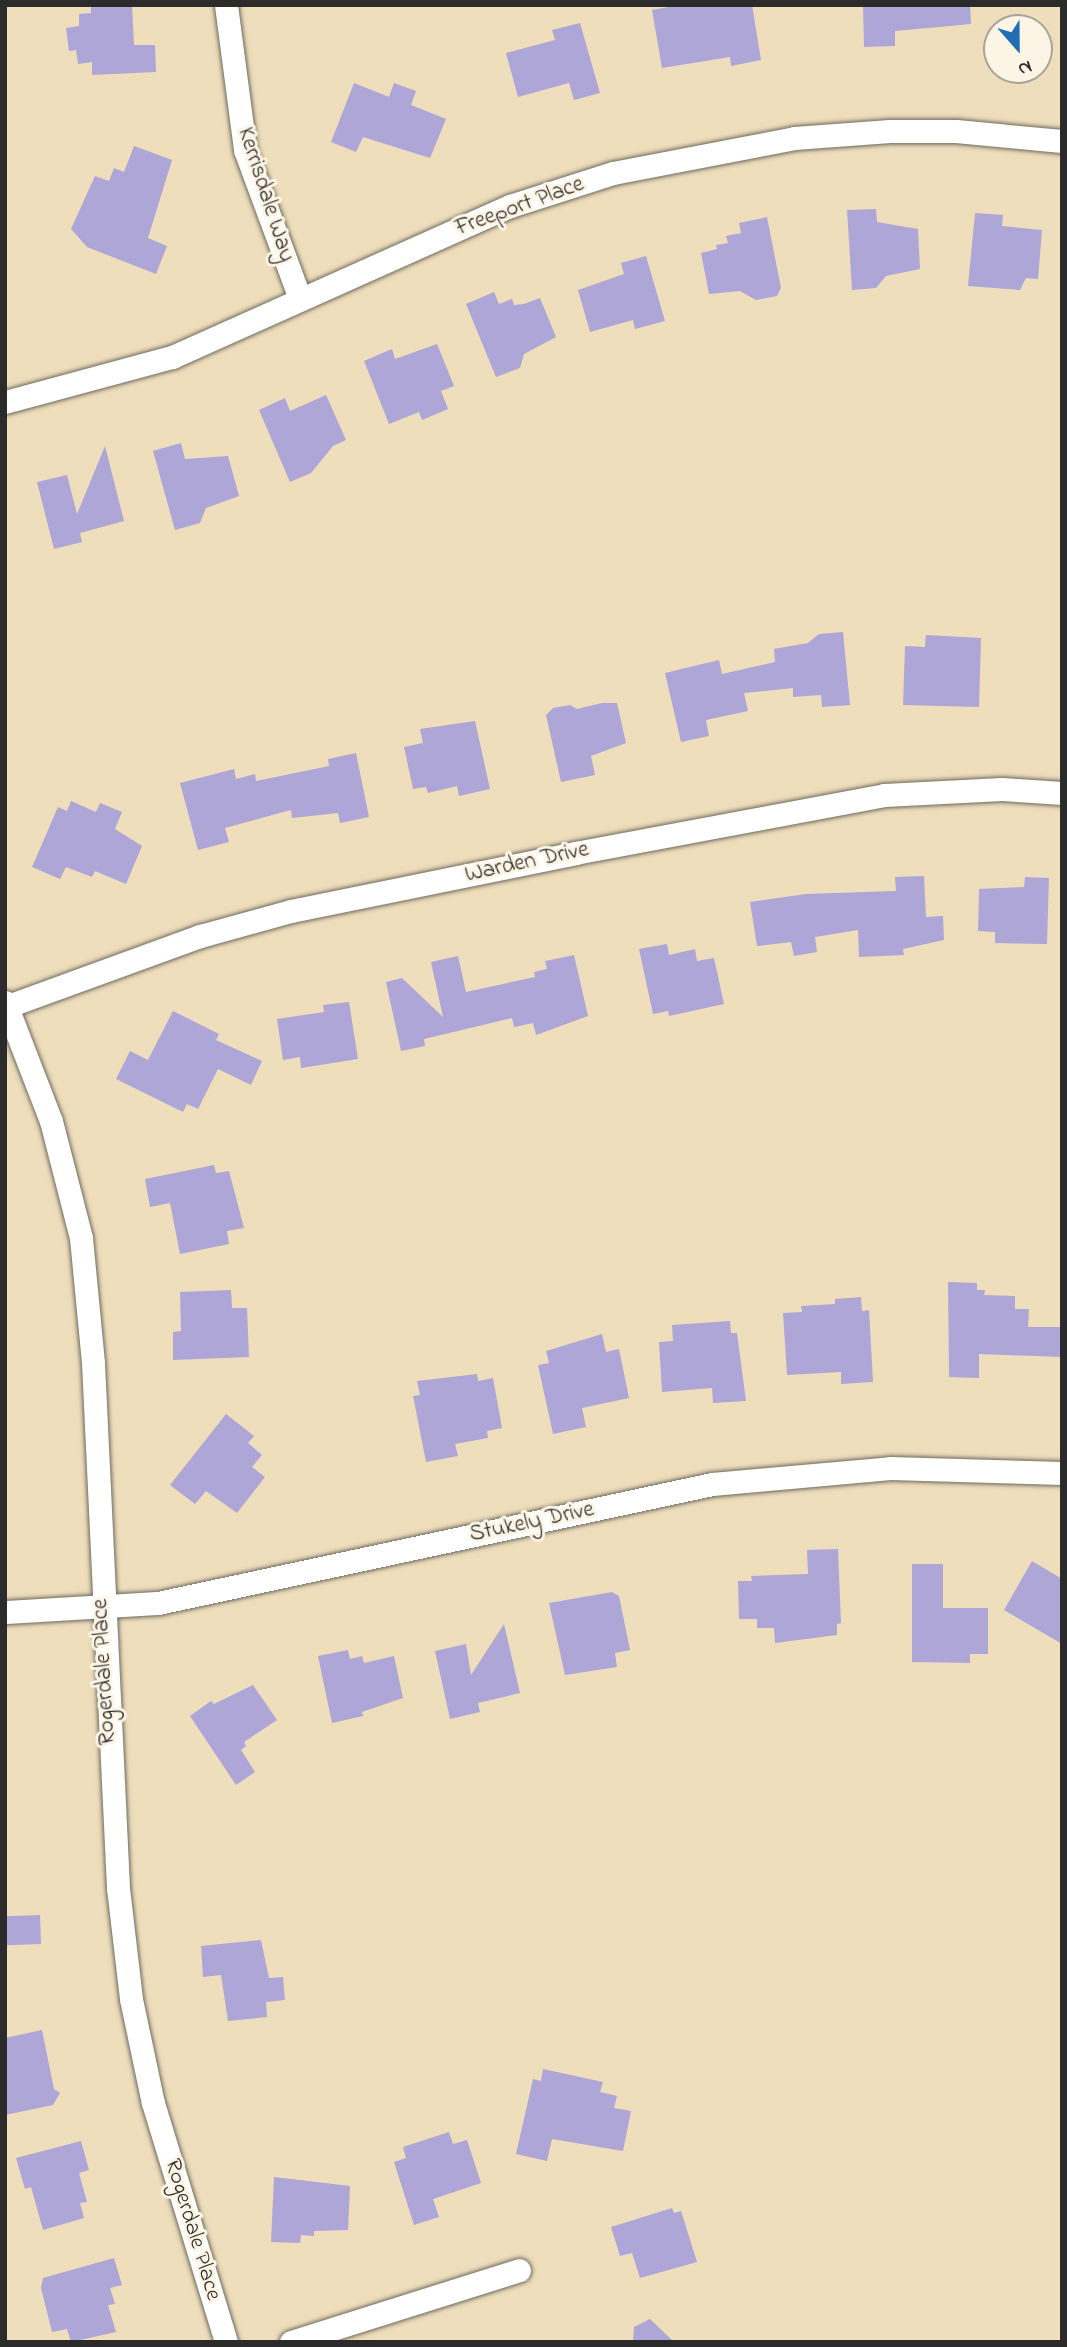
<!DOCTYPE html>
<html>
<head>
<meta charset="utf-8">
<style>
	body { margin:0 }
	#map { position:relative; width:1067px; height:2347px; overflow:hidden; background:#eedebc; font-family:"Indie Flower",sans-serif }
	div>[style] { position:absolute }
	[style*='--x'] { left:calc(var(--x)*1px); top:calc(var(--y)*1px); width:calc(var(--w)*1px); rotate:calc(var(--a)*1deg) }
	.building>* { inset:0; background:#ada6d6; transform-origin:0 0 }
	.roads { filter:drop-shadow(0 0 2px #6f6a5e) drop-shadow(0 0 2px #6f6a5e) }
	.minor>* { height:23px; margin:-11.5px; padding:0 11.5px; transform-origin:11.5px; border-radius:11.5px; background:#fff }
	span { translate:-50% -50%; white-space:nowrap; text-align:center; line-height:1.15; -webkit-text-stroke:6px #fcf5e5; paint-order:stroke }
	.street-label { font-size:23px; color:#2b2b2b }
	.frame { position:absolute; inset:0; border:7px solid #2b2b2b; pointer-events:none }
	.north { position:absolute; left:983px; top:14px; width:70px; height:70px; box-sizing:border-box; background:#fcf5e5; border:2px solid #a8a49b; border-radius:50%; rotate:159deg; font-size:19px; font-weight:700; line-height:28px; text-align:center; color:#2b2b2b }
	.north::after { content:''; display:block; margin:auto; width:24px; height:32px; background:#1f6fb2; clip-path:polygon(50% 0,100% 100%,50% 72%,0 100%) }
</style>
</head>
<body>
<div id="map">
	<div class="building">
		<div style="clip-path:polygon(91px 5px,132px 5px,134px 45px,155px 45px,156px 72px,92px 75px,92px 62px,78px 64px,76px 50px,69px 51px,66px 28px,79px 26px,79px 14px,91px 13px)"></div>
		<div style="clip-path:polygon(680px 5px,752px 5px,761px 60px,731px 66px,730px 57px,662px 68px,652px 10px)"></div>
		<div style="clip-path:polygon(863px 5px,970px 5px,971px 24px,895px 31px,895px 46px,864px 47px)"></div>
		<div style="clip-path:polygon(580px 23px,600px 93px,574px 100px,569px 83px,518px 97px,506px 53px,555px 40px,552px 30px)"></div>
		<div style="clip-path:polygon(354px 83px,389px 97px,394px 83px,416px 91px,411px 105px,446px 119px,430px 158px,363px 137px,356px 152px,331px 142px)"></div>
		<div style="clip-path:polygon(134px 146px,172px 160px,148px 238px,167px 246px,156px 274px,87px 247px,71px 229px,95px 176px,109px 181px,114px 168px,124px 172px)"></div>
		<div style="clip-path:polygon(876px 209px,877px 222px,918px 229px,920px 269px,886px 276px,876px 288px,852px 290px,847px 210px)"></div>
		<div style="clip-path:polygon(975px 213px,1003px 215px,1002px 226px,1042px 230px,1038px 279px,1026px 278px,1020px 290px,968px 286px)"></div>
		<div style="clip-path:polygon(767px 217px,781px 288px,777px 296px,756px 300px,740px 291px,709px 294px,701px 253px,717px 249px,716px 245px,728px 243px,726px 236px,741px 233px,739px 223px)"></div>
		<div style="clip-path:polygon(646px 256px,665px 321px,635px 329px,633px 320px,590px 332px,578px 290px,624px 274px,621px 263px)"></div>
		<div style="clip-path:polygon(494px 292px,499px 304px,512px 299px,514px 305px,524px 304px,540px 298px,556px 337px,524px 354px,520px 368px,496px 377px,466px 304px)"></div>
		<div style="clip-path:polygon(437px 344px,454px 386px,441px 391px,448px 409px,422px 420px,419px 412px,389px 424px,364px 361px,392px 349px,395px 359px)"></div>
		<div style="clip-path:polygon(326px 395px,346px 440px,333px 446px,311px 473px,290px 482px,259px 410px,285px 398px,290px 411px)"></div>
		<div style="clip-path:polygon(181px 443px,185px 459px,228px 456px,239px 496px,206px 508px,200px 523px,175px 530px,153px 451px)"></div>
		<div style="clip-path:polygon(105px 446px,124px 521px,80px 533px,82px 542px,54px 549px,37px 482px,67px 475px,77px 514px)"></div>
		<div style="clip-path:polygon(843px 632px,850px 705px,822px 707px,821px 695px,793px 697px,793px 688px,744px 693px,748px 711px,706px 720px,709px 736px,681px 742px,665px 673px,719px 660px,722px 674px,775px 662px,774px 649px,808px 643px,819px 634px)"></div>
		<div style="clip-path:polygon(926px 635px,981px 638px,979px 707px,903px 705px,905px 646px,925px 647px)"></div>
		<div style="clip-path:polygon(602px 703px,617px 703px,626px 743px,591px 756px,595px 775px,561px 782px,546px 715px,553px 708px,570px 705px,577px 709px)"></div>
		<div style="clip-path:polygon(475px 721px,490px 789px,459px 796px,457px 786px,428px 793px,426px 787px,413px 789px,404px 747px,423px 743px,420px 729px)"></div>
		<div style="clip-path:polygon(356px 753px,369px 817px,340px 823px,338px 813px,292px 818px,291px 810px,225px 828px,229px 842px,198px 850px,180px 783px,234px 769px,236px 779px,255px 774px,256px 781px,329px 766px,328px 759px)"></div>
		<div style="clip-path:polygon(71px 801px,96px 812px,100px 803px,122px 812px,115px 829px,142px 846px,126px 884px,95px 871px,92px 877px,66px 867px,60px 879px,32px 867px,58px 807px,67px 811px)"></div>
		<div style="clip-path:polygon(924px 876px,926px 917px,943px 916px,944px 940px,903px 949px,904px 955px,859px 957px,858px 930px,815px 937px,817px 952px,794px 956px,791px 942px,757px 946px,750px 902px,806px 894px,896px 891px,895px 877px)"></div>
		<div style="clip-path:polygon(1025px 877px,1049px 878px,1047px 944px,995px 943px,995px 932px,978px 931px,979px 889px,1024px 887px)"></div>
		<div style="clip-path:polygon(667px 944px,669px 955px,695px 949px,697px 961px,714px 958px,724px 1004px,669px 1016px,668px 1011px,653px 1014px,639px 949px)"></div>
		<div style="clip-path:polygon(574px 955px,588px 1016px,536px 1035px,533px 1023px,514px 1027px,512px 1018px,424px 1039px,425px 1046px,401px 1051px,386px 982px,402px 978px,443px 1017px,431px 962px,458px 956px,466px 992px,535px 977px,534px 972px,547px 969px,545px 961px)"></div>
		<div style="clip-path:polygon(349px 1002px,358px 1059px,301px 1068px,300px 1057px,283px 1060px,277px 1019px,324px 1012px,323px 1005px)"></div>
		<div style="clip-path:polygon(173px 1011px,219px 1034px,216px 1040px,262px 1061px,251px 1085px,218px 1069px,198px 1109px,187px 1104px,183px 1112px,116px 1079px,130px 1051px,148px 1060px)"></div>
		<div style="clip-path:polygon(214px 1165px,216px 1173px,229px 1171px,244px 1228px,227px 1231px,229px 1244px,180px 1254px,170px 1203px,150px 1207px,145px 1179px)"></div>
		<div style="clip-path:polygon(948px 1282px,977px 1283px,977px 1290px,985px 1290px,984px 1295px,1015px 1296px,1015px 1309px,1029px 1309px,1028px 1327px,1062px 1327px,1062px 1357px,979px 1354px,979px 1378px,949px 1377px)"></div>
		<div style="clip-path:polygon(231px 1290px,232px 1308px,247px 1308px,249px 1357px,173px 1360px,173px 1332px,181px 1331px,180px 1292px)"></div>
		<div style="clip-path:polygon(861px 1297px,862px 1311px,869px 1310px,873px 1382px,841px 1384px,841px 1372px,787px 1375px,783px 1313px,802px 1312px,801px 1306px,835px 1304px,835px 1299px)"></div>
		<div style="clip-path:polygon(730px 1321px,731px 1333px,737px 1333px,746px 1401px,713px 1403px,712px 1388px,662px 1392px,659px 1342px,673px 1341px,672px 1325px)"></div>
		<div style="clip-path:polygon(602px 1334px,606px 1352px,619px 1349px,629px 1398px,582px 1408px,586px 1427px,553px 1434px,538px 1365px,549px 1363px,546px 1351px)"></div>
		<div style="clip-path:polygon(477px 1374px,478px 1381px,493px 1378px,502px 1428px,487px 1431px,488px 1438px,455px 1444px,458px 1456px,426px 1462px,413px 1396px,420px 1395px,417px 1381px)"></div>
		<div style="clip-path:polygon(226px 1414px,254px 1436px,248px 1443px,262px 1455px,252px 1467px,265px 1477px,237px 1513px,206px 1491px,195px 1504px,170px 1485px)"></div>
		<div style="clip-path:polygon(838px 1549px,841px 1623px,837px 1624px,837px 1635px,775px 1643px,774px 1628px,757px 1628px,757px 1619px,739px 1619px,738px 1581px,752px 1581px,751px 1576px,808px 1574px,807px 1550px)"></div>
		<div style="clip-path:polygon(1032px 1561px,1062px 1579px,1062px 1644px,1004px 1610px)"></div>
		<div style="clip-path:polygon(912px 1564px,943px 1564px,943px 1608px,988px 1608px,988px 1654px,970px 1654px,970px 1663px,912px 1662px)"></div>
		<div style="clip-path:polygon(612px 1592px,619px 1596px,630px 1650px,615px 1653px,617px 1667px,565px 1675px,549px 1603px)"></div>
		<div style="clip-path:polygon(504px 1624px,520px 1693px,478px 1703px,480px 1712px,450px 1719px,435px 1651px,466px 1644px,471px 1675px)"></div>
		<div style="clip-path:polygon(348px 1650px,350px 1659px,362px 1656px,364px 1663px,394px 1656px,403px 1698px,362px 1712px,363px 1716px,332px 1723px,318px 1656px)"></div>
		<div style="clip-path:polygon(253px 1685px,277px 1720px,244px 1742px,246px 1746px,241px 1750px,255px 1772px,236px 1785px,190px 1716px,211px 1701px,214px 1704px)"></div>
		<div style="left:40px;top:1915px;width:29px;height:35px;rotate:88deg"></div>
		<div style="clip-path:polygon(261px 1940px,269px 1978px,283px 1977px,285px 2000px,266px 2002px,267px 2017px,228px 2021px,221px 1975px,203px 1977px,201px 1946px)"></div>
		<div style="clip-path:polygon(42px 2030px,54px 2089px,60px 2093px,53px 2105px,5px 2115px,5px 2038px)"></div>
		<div style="clip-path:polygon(543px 2069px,603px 2082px,600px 2092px,617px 2096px,614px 2108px,631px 2111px,623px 2151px,552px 2139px,547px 2161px,516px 2154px,533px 2079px,541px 2081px)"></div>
		<div style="clip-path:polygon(449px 2132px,453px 2144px,467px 2140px,481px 2183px,433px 2199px,439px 2217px,414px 2225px,394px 2162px,406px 2158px,403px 2147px)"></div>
		<div style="clip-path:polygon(81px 2141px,89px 2170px,79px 2173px,87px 2202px,80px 2203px,84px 2218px,43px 2230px,31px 2187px,25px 2189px,16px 2158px)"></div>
		<div style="clip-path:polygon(274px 2177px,350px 2186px,348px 2230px,314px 2231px,314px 2236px,301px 2235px,300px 2243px,271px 2242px)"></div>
		<div style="clip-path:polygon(672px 2208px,674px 2213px,681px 2211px,697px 2262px,640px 2278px,632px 2253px,620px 2256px,611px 2227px)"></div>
		<div style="clip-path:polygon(114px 2258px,122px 2285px,110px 2288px,115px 2304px,108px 2305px,116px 2332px,71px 2342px,67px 2329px,52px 2332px,41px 2288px,43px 2278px)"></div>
		<div style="clip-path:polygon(650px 2319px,674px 2342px,633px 2342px,634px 2327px)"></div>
	</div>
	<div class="roads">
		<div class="minor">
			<div style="--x:226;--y:5;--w:146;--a:82.5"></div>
			<div style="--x:245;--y:150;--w:159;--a:69.7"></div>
			<div style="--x:5;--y:402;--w:173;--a:-15.1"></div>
			<div style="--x:172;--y:357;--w:370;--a:-24.1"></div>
			<div style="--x:510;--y:206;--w:108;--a:-17.8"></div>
			<div style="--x:613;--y:173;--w:184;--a:-10.9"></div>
			<div style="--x:794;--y:138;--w:96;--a:-4.2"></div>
			<div style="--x:890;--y:131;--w:66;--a:0"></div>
			<div style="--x:956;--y:131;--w:106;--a:5.4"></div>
			<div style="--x:5;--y:1002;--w:128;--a:68.9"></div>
			<div style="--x:51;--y:1121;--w:121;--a:75.6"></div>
			<div style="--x:81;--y:1238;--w:126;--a:84.5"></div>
			<div style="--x:93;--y:1363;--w:526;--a:87.27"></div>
			<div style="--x:118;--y:1888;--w:112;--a:83.3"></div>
			<div style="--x:131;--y:1999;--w:106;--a:78.1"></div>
			<div style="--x:153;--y:2103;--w:250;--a:73"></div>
			<div style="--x:5;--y:1007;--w:208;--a:-20"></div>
			<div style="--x:200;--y:936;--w:94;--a:-15.4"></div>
			<div style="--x:291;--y:911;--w:290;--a:-11.5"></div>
			<div style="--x:575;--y:853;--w:314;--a:-10.6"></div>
			<div style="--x:884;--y:795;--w:118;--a:-2.9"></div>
			<div style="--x:1002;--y:789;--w:60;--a:3.8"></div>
			<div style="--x:5;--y:1612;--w:153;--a:-3.4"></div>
			<div style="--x:158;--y:1603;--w:567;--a:-12.12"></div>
			<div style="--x:712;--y:1484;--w:179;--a:-5.1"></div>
			<div style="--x:890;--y:1468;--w:172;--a:1.7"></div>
			<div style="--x:291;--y:2342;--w:239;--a:-17.5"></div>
		</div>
	</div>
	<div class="street-label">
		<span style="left:265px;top:195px;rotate:72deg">Kerrisdale Way</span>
		<span style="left:520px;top:207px;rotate:-20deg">Freeport Place</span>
		<span style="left:527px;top:863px;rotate:-12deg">Warden Drive</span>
		<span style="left:532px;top:1523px;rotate:-12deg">Stukely Drive</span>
		<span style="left:105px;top:1672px;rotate:-93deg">Rogerdale Place</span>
		<span style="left:192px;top:2230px;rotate:73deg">Rogerdale Place</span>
	</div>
	<div class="frame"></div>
	<div class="north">N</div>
</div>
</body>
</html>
